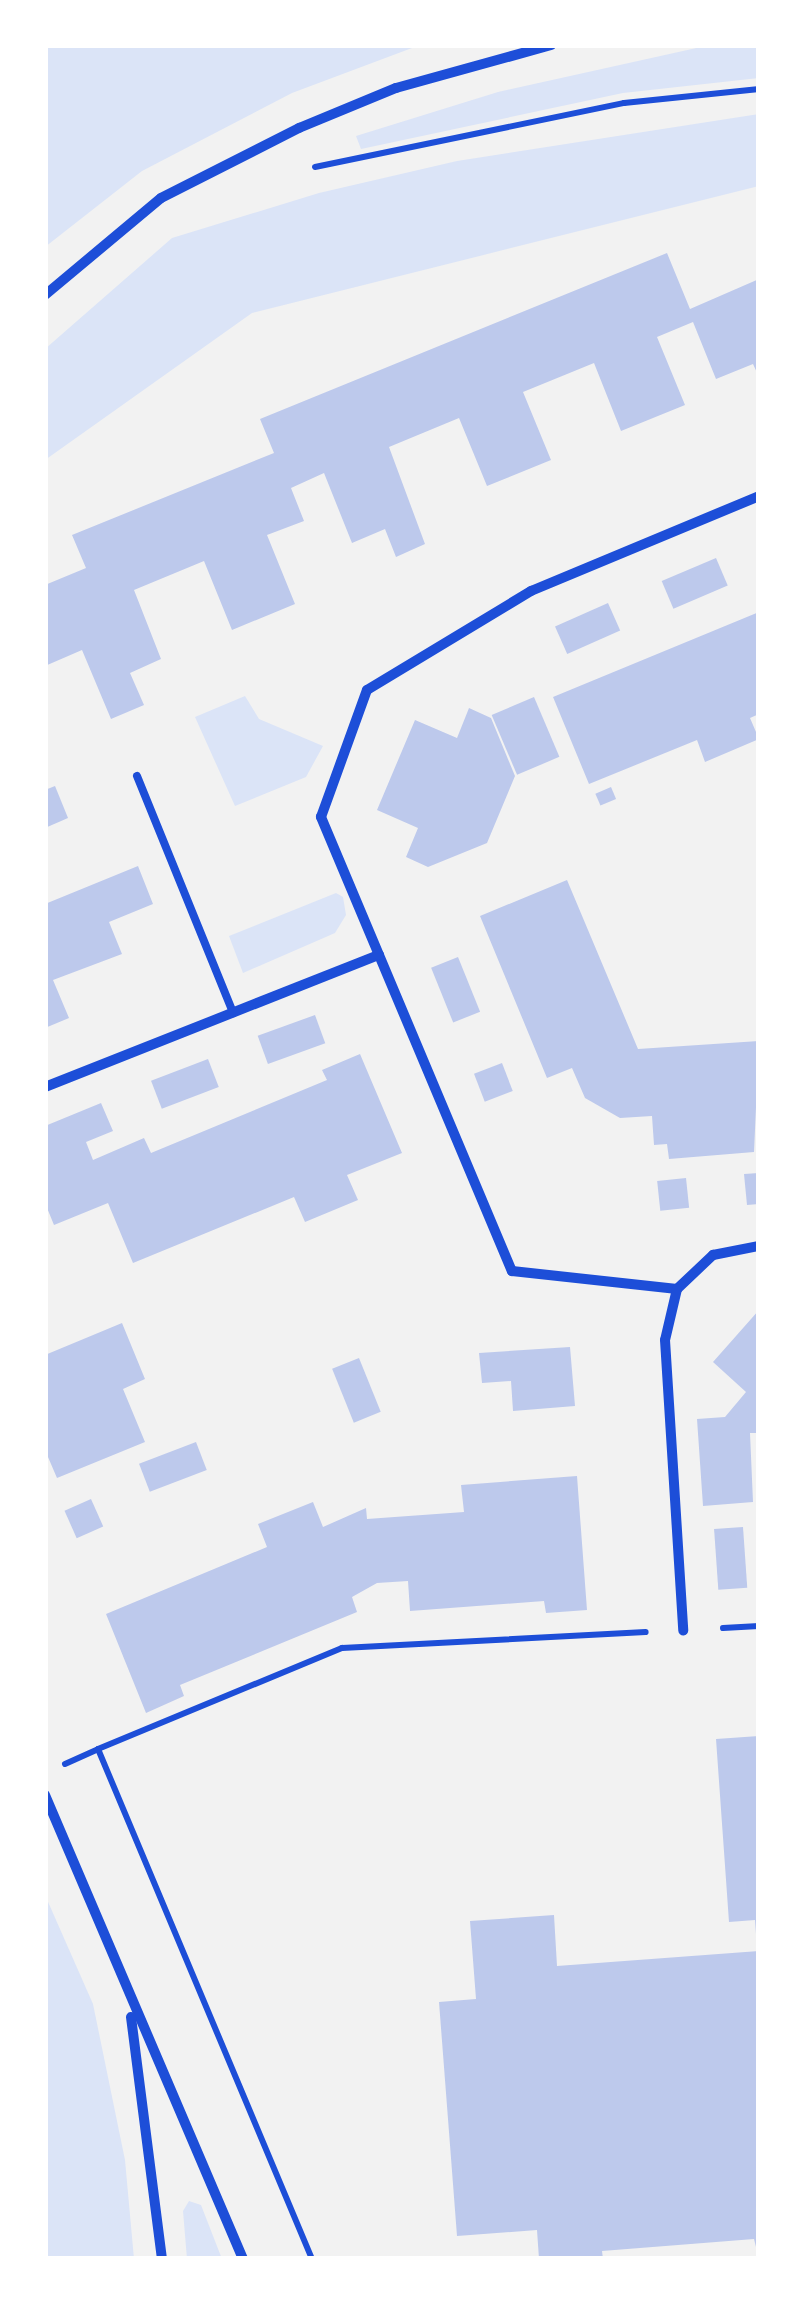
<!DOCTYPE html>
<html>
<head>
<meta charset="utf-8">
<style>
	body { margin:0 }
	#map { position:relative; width:804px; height:2304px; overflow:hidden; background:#f2f2f2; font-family:"Varela Round",sans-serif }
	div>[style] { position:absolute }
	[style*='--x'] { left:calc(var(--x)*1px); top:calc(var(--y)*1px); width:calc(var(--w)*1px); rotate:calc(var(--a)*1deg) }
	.green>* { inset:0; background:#dbe4f7 }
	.building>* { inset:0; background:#bdc9ec; transform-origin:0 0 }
	.path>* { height:6px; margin:-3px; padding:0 3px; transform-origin:3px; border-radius:3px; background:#1d4ed8 }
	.service>* { height:8px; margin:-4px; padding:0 4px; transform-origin:4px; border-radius:4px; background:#1d4ed8 }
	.minor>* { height:10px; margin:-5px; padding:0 5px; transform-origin:5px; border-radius:5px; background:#1d4ed8 }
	span { translate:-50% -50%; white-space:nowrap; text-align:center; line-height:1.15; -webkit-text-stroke:10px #fff; paint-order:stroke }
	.frame { position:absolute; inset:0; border:48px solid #fff; pointer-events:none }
</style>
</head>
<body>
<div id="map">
	<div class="green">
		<div style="clip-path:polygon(45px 45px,420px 45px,292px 93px,142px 171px,45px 247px)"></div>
		<div style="clip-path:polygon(710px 45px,759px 45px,759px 78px,623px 93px,361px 149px,356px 136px,498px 92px)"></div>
		<div style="clip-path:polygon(759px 114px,759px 186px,252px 313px,45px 460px,45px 349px,172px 238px,319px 193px,457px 161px)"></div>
		<div style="clip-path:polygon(245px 696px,259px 719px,323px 746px,306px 777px,235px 806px,195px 717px)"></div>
		<div style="clip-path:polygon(336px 893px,343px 897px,346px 915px,335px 933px,243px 973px,229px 936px)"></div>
		<div style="clip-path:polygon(45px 1895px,93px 2004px,125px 2160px,134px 2259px,45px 2259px)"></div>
		<div style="clip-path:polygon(189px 2201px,201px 2205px,222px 2259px,187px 2259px,183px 2211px)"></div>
	</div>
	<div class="building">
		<div style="clip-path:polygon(667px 253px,690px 309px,759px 279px,759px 377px,753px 364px,716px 379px,693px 322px,657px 337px,685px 405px,621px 431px,594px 363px,523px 392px,551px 460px,487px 486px,459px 418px,389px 447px,425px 544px,396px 557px,385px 529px,352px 543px,324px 473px,291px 488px,304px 521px,267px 535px,295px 604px,232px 630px,204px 561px,134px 590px,161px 659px,130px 673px,144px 705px,111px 719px,82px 650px,45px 666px,45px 585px,86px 568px,72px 535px,274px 453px,260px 419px)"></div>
		<div style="left:716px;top:558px;width:30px;height:59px;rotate:67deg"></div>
		<div style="left:608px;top:603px;width:30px;height:58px;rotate:66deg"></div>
		<div style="clip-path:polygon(759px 612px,759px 714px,750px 718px,759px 739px,705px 762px,697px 740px,589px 784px,553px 697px)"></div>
		<div style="left:534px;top:697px;width:65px;height:46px;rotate:67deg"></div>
		<div style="clip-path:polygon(469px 708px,491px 718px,515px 776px,487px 843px,428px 867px,406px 857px,418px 828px,377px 810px,415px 720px,457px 738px)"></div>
		<div style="clip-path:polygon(55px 786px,68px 818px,45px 828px,45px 790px)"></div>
		<div style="left:611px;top:787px;width:13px;height:17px;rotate:67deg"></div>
		<div style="clip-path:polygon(138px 866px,153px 904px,109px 922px,122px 954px,53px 980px,69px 1018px,45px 1028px,45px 904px)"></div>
		<div style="clip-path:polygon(567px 880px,638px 1049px,759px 1041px,754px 1152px,669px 1159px,667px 1144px,654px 1145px,652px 1116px,620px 1118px,585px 1098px,572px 1068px,547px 1078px,480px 916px)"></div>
		<div style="left:458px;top:957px;width:59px;height:29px;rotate:68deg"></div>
		<div style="left:315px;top:1015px;width:30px;height:61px;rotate:70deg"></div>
		<div style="clip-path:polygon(360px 1054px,402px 1153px,347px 1175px,358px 1200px,305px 1222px,294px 1197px,133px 1263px,108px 1203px,54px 1225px,45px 1203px,45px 1126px,101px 1103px,113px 1131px,86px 1142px,93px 1160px,144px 1138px,151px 1153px,327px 1080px,322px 1070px)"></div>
		<div style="left:208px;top:1059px;width:30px;height:61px;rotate:69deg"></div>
		<div style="left:502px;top:1063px;width:30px;height:30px;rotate:69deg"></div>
		<div style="clip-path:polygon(759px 1173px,759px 1204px,747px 1205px,744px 1174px)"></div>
		<div style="left:686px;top:1178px;width:30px;height:29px;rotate:84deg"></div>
		<div style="clip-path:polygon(759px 1310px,759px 1433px,750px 1433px,753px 1502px,703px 1506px,697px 1419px,725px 1417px,746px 1392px,713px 1362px)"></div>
		<div style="clip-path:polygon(122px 1323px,145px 1379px,123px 1389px,145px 1442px,57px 1478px,45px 1450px,45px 1355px)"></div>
		<div style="clip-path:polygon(570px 1347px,575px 1406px,513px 1411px,511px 1381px,482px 1383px,479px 1353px)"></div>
		<div style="left:359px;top:1358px;width:58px;height:29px;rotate:68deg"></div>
		<div style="left:196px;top:1442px;width:30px;height:61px;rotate:69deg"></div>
		<div style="clip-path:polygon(577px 1476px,587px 1610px,546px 1613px,544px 1601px,410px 1611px,408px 1581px,377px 1583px,352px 1597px,357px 1612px,180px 1685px,184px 1696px,146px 1713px,106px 1614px,267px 1547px,258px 1524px,313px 1502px,323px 1527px,366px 1508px,367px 1519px,464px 1512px,461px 1485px)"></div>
		<div style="left:91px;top:1499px;width:30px;height:29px;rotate:66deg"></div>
		<div style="left:743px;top:1527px;width:61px;height:29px;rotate:86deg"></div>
		<div style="clip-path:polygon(759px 1736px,759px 1934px,756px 1934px,755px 1920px,729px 1922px,716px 1739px)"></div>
		<div style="clip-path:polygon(554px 1915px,557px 1966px,759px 1951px,759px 2259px,754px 2239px,602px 2251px,603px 2259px,539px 2259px,537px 2230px,457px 2236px,439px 2002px,476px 1999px,470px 1921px)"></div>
	</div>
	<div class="path">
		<div style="--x:315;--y:167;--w:316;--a:-11.7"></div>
		<div style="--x:624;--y:103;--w:136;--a:-5.9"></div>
		<div style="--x:723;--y:1628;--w:36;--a:-3"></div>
		<div style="--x:98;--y:1749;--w:264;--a:-22.5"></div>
		<div style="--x:342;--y:1648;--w:304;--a:-3"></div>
		<div style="--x:65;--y:1764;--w:36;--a:-24"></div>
		<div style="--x:98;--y:1749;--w:553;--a:67.24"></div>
	</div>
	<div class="service">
		<div style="--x:137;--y:776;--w:256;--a:67.9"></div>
	</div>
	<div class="minor">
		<div style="--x:45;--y:295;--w:151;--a:-39.9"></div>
		<div style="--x:161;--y:198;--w:155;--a:-26.9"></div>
		<div style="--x:299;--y:128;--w:105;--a:-22.4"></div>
		<div style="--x:396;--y:88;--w:161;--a:-15.5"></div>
		<div style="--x:379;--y:955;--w:343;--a:67.2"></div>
		<div style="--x:512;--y:1271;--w:166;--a:6.2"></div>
		<div style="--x:677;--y:1289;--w:50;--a:-43.4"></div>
		<div style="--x:713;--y:1255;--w:47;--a:-11.1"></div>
		<div style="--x:45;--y:1087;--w:359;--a:-21.6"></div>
		<div style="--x:379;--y:955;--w:150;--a:-112.8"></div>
		<div style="--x:321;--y:817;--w:135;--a:-70.1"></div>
		<div style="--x:367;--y:690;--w:192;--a:-31.1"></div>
		<div style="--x:531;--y:591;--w:247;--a:-22.6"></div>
		<div style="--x:677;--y:1289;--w:52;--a:103.2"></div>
		<div style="--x:665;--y:1340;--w:291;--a:86.4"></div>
		<div style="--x:45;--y:1795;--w:504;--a:66.89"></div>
		<div style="--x:131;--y:2017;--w:244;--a:82.7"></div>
	</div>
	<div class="frame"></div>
</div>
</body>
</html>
